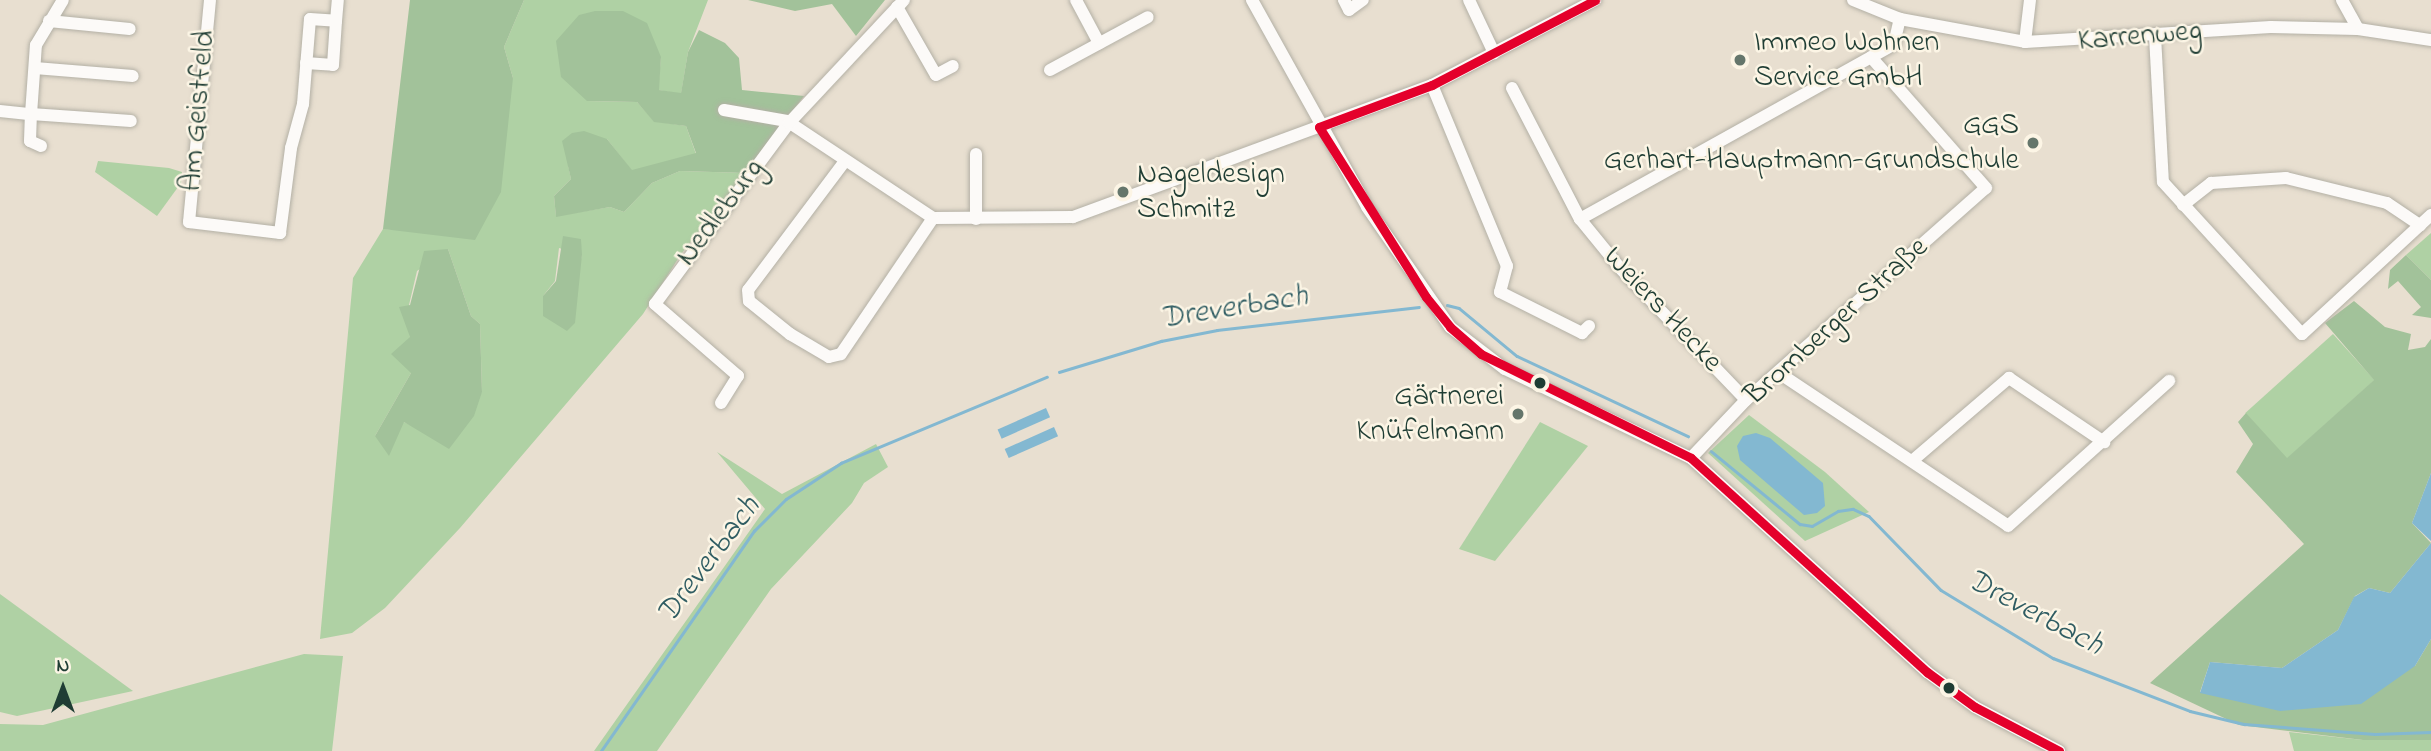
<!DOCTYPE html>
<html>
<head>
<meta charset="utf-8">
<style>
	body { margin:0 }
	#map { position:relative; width:2431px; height:751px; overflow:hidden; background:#e8dfd0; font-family:"Indie Flower",sans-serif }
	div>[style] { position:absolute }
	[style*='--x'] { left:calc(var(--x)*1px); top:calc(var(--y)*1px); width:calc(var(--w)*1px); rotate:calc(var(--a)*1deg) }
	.green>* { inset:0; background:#afd1a4; transform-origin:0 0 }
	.forest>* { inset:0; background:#a2c29a }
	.water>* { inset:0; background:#83b8d1; transform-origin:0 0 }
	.stream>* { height:2.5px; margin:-1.25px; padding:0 1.25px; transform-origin:1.25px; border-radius:1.25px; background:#83b8d1 }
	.roads { filter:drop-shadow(0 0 2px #b3b0a5) drop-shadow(0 0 2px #b3b0a5) }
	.minor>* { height:12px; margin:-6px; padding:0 6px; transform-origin:6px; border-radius:6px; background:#fcfaf8 }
	.bus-1>* { height:9px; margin:-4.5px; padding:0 4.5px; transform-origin:4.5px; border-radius:4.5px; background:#e4002b }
	.dots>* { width:19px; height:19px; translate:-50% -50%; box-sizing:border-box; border:4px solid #fcf5e5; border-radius:50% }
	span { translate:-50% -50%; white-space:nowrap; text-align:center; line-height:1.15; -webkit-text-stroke:5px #fcf5e5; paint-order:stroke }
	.street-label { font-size:30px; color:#1f3d34 }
	.poi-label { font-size:30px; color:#1f3d34 }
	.left { translate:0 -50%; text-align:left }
	.right { translate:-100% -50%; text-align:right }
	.water-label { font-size:32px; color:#305d63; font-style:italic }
	.north { position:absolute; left:28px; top:653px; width:70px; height:70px; -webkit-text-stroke:5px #fcf5e5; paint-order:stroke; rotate:0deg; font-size:19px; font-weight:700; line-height:28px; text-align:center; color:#1f3d34 }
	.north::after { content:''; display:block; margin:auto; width:24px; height:32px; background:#1f3d34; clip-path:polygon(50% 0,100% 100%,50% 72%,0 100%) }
</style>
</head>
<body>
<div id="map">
	<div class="green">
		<div style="clip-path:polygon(evenodd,524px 0,708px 0,688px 52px,681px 94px,658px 90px,661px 57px,587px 101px,637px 102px,654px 121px,686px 126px,696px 154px,632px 171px,607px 139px,568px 165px,571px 179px,554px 196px,556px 216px,610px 207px,624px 212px,652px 183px,680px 171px,746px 173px,681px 254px,643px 314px,460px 528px,385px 608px,352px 633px,320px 639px,353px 278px,383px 229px,421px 231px,513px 78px,504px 47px,524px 0,559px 248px,582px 255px,578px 271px,543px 296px,555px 281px,559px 248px,524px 0,448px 249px,471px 316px,480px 324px,482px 392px,419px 429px,404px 422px,375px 436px,411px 373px,409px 305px,417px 271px,448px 249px)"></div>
		<div style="clip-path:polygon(98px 161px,169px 168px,182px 172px,181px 183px,157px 216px,95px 172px)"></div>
		<div style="clip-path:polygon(2431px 233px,2431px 280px,2406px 255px)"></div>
		<div style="left:2333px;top:334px;width:62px;height:118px;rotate:48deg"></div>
		<div style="clip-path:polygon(1749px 415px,1825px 472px,1869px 512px,1805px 541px,1708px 453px)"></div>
		<div style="clip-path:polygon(1540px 422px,1588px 446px,1495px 561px,1459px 549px)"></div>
		<div style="clip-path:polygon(876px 444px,888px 467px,864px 483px,852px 503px,771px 589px,657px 751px,594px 751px,765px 509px,717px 452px,782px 494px)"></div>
		<div style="clip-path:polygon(0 594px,133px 691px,17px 716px,0 712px)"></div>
		<div style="clip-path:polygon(304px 654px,343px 656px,332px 751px,0 751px,0 724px,43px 725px)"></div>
		<div style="clip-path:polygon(2289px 732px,2363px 740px,2431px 740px,2431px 751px,2294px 751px)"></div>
	</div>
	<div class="forest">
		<div style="clip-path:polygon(410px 0,524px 0,504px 47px,513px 78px,501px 192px,475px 240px,383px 229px)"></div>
		<div style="clip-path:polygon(748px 0,885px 0,856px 36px,832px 4px,795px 11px)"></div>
		<div style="clip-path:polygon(595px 11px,623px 11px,647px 23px,661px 57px,659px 90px,681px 93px,688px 52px,699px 30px,725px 43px,739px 58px,742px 90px,804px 96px,746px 173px,680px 171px,652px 183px,624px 212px,610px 207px,556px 217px,554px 196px,571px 179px,562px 141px,572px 133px,584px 131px,607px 139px,632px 170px,696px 153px,686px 126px,654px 122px,637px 102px,587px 101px,561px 77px,556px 41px,579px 15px)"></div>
		<div style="clip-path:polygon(563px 236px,581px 239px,582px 255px,575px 323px,567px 331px,543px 316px,543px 296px,556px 281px)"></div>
		<div style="clip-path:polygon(448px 249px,471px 316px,480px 324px,482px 392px,474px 416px,449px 449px,404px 422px,389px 456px,375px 436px,411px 373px,391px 354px,410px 337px,399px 307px,410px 305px,424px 251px)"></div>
		<div style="clip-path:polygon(2406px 255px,2431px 280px,2431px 318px,2412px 315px,2421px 307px,2398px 281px,2388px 289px,2390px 270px)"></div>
		<div style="clip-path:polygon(2354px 301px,2385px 327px,2411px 334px,2408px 350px,2425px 347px,2431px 339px,2431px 473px,2412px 523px,2431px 543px,2390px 593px,2369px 588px,2355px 596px,2338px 630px,2282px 668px,2210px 662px,2200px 692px,2415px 666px,2431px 639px,2431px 740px,2363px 740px,2239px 725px,2150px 683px,2304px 544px,2236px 472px,2253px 444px,2238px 422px,2246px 413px,2287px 458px,2374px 380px,2325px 323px)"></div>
	</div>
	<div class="water">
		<div style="left:1046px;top:408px;width:10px;height:53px;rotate:66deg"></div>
		<div style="left:1054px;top:427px;width:10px;height:54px;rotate:66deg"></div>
		<div style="clip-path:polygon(1756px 433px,1770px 438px,1823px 483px,1825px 506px,1817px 513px,1804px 515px,1740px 460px,1737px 446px,1743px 436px)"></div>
		<div style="clip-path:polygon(2431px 473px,2431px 541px,2412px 523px)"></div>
		<div style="clip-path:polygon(2431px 543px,2431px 639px,2415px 666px,2361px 704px,2280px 711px,2200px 693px,2210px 662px,2282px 668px,2338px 630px,2354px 597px,2369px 588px,2390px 593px)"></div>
	</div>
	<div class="stream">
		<div style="--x:1447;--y:305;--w:12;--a:14"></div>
		<div style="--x:1459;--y:308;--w:75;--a:39.6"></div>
		<div style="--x:1517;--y:356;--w:189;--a:25.1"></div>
		<div style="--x:1059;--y:372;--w:107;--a:-16.9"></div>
		<div style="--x:1161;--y:341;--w:57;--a:-11.1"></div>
		<div style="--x:1217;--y:330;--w:203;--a:-6.5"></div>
		<div style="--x:1711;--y:451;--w:115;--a:39.4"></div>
		<div style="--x:1800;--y:524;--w:12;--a:9"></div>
		<div style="--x:1812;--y:526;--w:30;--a:-30"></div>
		<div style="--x:1838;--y:511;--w:15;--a:-8"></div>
		<div style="--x:1853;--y:509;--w:17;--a:24"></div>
		<div style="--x:1869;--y:516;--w:103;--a:45.8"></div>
		<div style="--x:1941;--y:590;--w:131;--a:31.3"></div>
		<div style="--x:2053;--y:658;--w:147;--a:21.1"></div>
		<div style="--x:2190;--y:711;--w:56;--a:13.5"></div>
		<div style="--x:2244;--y:724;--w:131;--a:4.4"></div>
		<div style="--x:2375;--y:734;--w:56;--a:-2"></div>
		<div style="--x:601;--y:751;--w:268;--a:-55.2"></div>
		<div style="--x:754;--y:531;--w:45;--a:-45"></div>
		<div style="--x:786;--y:499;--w:66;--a:-33.2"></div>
		<div style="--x:841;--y:463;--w:223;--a:-22.7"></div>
	</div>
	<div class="roads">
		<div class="minor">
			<div style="--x:210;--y:0;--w:223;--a:95.4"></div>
			<div style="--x:189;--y:222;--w:92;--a:6.9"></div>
			<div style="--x:280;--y:233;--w:86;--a:-82.6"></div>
			<div style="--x:291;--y:148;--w:46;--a:-74.7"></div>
			<div style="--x:303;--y:104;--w:85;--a:-85.3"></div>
			<div style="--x:310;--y:19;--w:26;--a:4"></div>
			<div style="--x:336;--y:21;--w:21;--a:-85"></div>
			<div style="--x:1076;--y:0;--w:49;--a:61.9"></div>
			<div style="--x:1252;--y:0;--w:237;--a:60.9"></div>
			<div style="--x:1367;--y:207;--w:146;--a:55.3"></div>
			<div style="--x:1450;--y:327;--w:69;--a:37.4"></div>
			<div style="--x:1505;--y:369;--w:206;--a:25.6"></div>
			<div style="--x:1691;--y:458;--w:319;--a:42.2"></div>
			<div style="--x:1927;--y:672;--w:59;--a:36.1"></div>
			<div style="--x:1975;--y:707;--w:95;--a:27.6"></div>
			<div style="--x:1344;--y:0;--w:11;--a:63"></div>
			<div style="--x:1349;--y:10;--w:17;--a:-36"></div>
			<div style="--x:1469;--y:0;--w:59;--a:64.7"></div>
			<div style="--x:1853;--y:0;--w:51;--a:22"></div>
			<div style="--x:1900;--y:19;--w:127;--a:10.4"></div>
			<div style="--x:2025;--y:42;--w:246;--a:-3.5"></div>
			<div style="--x:2271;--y:27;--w:87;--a:1.3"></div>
			<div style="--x:2358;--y:29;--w:74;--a:8.6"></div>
			<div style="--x:2342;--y:0;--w:33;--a:61"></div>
			<div style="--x:897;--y:7;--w:78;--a:60.2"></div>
			<div style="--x:936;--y:75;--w:19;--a:-28"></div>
			<div style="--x:49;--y:21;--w:81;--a:5.6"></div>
			<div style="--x:2155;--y:36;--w:146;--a:86.9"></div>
			<div style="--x:2163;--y:182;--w:206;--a:47.6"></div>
			<div style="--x:2302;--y:334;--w:176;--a:-42.7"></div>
			<div style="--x:2025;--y:42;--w:42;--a:-83.2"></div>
			<div style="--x:306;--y:63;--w:27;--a:4"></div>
			<div style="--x:333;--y:65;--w:44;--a:-86.1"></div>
			<div style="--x:35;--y:68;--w:98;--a:4.7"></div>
			<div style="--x:1050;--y:70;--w:111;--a:-28.4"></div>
			<div style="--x:1432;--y:85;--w:196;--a:67.5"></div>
			<div style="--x:1507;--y:266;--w:27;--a:105"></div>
			<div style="--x:1500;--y:292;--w:92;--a:26.6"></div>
			<div style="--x:1582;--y:333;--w:10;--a:-45"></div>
			<div style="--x:1512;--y:88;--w:148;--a:62.6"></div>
			<div style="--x:1580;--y:219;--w:63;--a:50.8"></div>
			<div style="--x:1620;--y:268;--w:182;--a:46.3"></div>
			<div style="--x:724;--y:110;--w:64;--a:9.9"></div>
			<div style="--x:787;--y:121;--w:175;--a:33.6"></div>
			<div style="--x:933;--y:218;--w:140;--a:-0.4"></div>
			<div style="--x:1073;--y:217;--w:382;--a:-20.2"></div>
			<div style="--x:1432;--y:85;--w:184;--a:-27.5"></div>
			<div style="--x:0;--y:111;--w:31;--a:6"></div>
			<div style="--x:31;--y:114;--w:69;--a:-85.9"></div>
			<div style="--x:36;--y:45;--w:52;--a:-59"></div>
			<div style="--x:41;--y:146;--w:12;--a:-156"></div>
			<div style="--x:30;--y:141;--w:27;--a:-88"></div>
			<div style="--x:31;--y:114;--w:100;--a:4"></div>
			<div style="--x:845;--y:161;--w:161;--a:126.9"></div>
			<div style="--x:748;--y:290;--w:11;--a:85"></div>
			<div style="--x:749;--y:301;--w:53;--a:38.8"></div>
			<div style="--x:790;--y:334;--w:45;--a:30.5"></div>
			<div style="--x:829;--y:357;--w:12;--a:-14"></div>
			<div style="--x:841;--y:354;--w:164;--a:-55.9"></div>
			<div style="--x:2183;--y:205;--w:36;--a:-38"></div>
			<div style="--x:2211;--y:183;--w:75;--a:-3.8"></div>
			<div style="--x:2286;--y:178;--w:104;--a:13.9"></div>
			<div style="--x:2387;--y:203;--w:40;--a:34"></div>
			<div style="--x:976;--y:219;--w:65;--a:-90"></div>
			<div style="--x:1580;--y:219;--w:359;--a:-29.1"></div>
			<div style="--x:1894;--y:44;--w:26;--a:-77"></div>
			<div style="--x:1779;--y:373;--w:275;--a:33.7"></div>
			<div style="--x:2008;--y:526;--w:217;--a:-42"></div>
			<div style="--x:721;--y:403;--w:32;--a:-58"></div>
			<div style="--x:738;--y:376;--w:110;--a:-139.1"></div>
			<div style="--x:655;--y:304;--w:225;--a:-53.5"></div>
			<div style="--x:789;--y:123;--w:168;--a:-46.9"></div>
			<div style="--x:1691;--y:458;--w:80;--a:-46.5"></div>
			<div style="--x:1746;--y:400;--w:320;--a:-41.5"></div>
			<div style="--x:1986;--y:188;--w:174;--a:-131.3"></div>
			<div style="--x:1912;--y:461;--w:128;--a:-40.6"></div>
			<div style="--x:2009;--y:378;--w:115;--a:34"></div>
		</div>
	</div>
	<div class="bus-1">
		<div style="--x:1319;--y:127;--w:201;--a:57.8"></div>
		<div style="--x:1426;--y:297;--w:38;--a:51"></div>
		<div style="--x:1450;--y:327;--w:41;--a:41.1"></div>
		<div style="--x:1481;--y:354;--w:234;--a:26.3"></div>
		<div style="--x:1691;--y:458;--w:319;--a:42.2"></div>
		<div style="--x:1927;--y:672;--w:59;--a:36.1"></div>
		<div style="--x:1975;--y:707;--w:95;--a:27.6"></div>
		<div style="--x:1319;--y:127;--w:121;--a:-20.4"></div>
		<div style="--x:1432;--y:85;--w:184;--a:-27.5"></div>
	</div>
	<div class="dots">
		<div style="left:1740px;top:60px;background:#65766b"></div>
		<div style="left:2033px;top:143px;background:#65766b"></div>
		<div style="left:1123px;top:192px;background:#65766b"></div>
		<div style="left:1540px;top:383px;background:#1f3d34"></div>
		<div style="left:1518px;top:414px;background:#65766b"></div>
		<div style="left:1949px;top:688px;background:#1f3d34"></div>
	</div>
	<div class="street-label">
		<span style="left:2140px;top:37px;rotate:-5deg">Karrenweg</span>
		<span style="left:199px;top:111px;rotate:-85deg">Am Geistfeld</span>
		<span style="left:721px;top:213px;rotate:-53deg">Nedleburg</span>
		<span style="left:1662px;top:310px;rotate:47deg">Weiers Hecke</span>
		<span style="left:1837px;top:322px;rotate:-42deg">Bromberger Straße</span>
	</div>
	<div class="poi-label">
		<span class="left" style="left:1754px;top:60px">Immeo Wohnen<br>Service GmbH</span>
		<span class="right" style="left:2019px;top:143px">GGS<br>Gerhart-Hauptmann-Grundschule</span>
		<span class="left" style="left:1137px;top:192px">Nageldesign<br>Schmitz</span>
		<span class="right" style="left:1504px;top:414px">Gärtnerei<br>Knüfelmann</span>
	</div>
	<div class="water-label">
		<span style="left:1234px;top:309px;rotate:-9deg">Dreverbach</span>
		<span style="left:710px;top:561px;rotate:-53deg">Dreverbach</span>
		<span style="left:2034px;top:614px;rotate:28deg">Dreverbach</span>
	</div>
	<div class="north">N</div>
</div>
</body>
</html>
